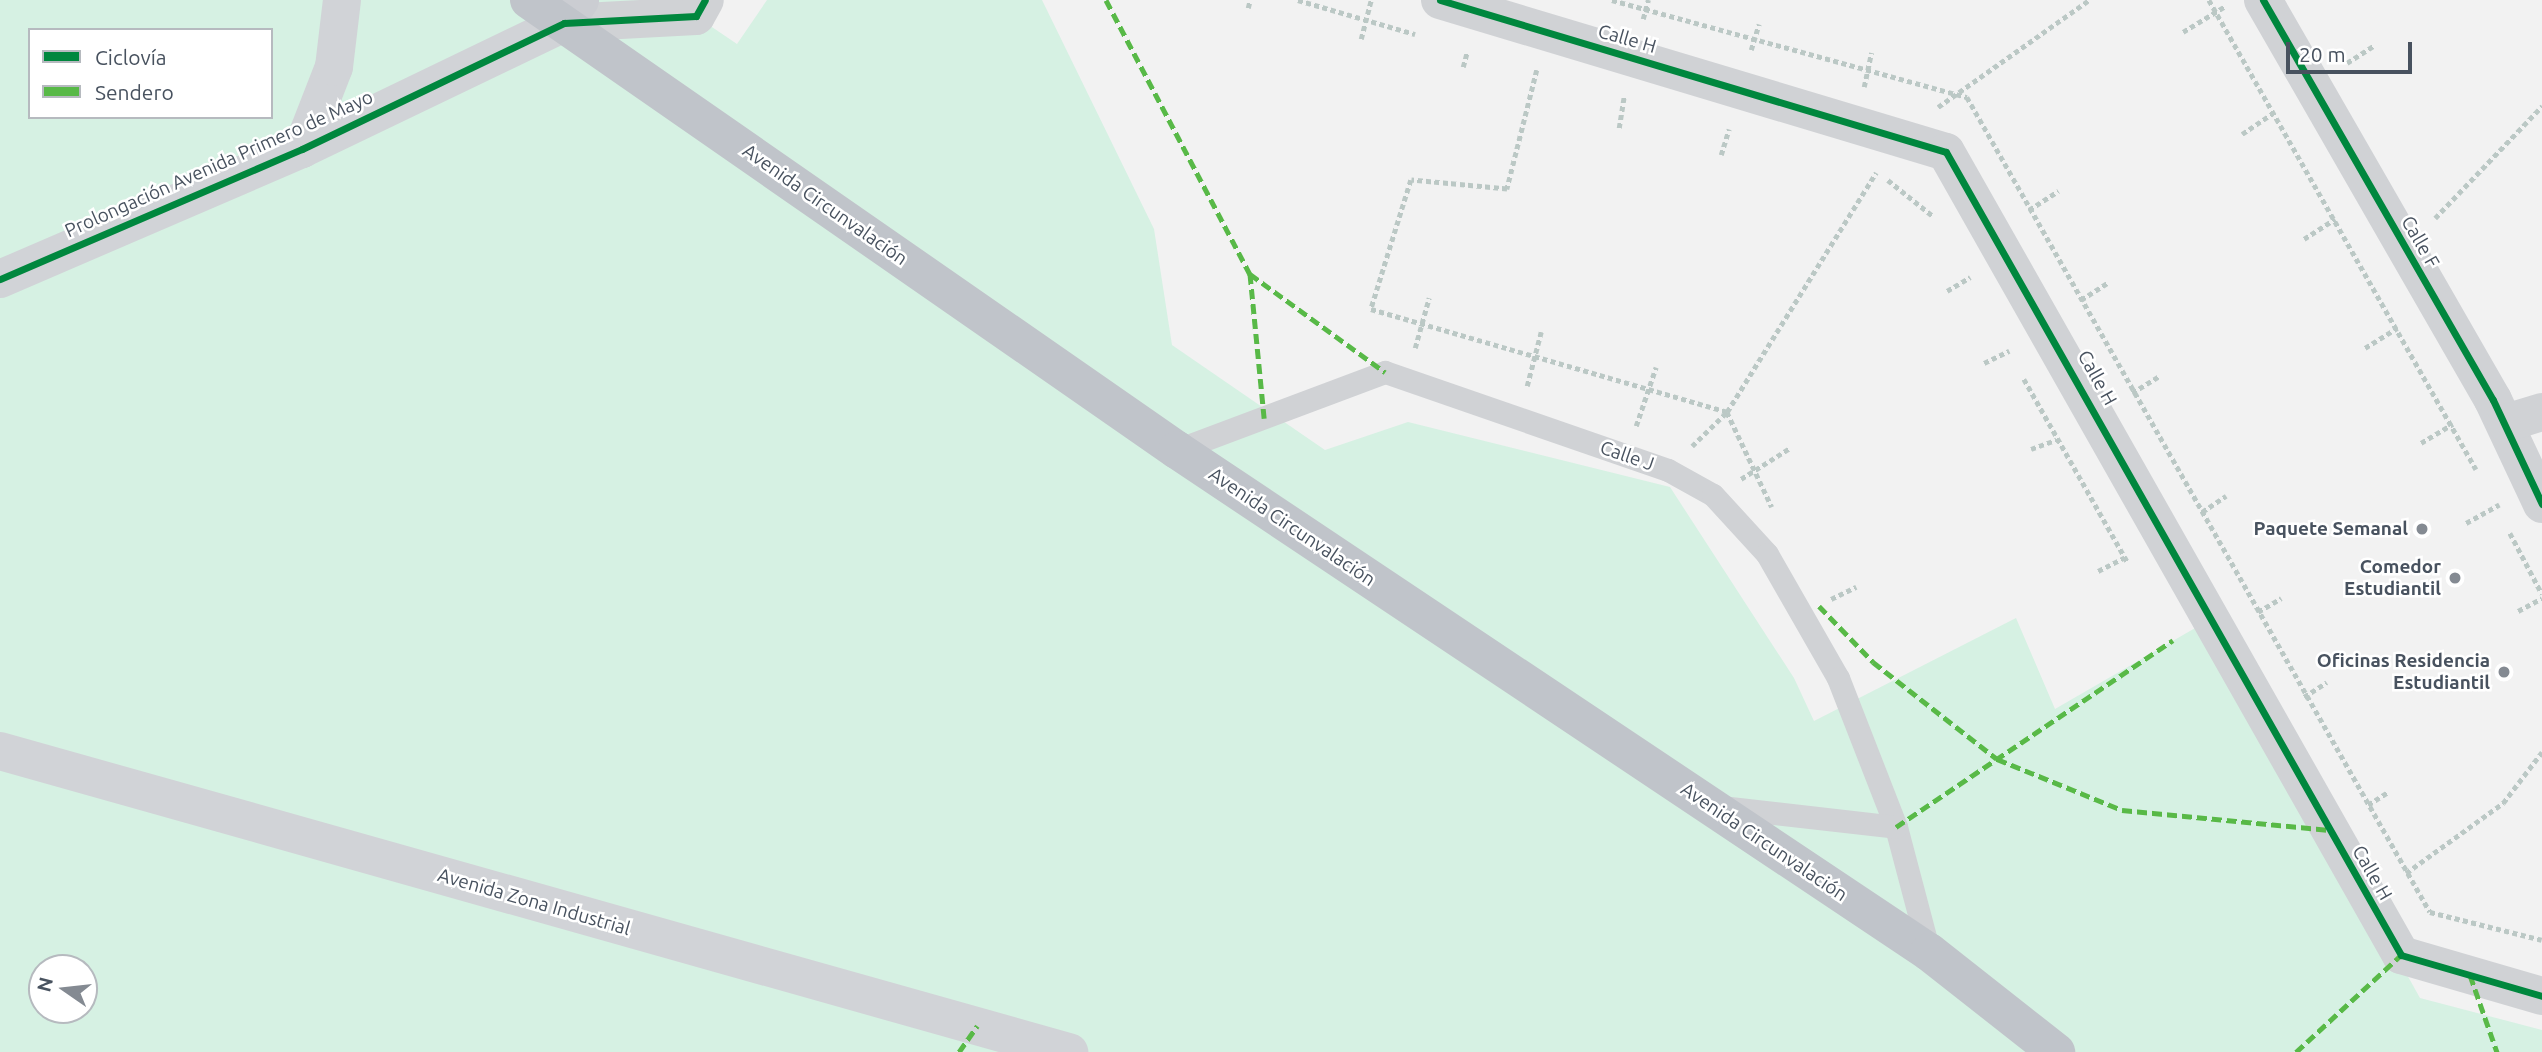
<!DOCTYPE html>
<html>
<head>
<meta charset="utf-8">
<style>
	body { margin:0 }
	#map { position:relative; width:2542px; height:1052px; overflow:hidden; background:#f2f2f2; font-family:Ubuntu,sans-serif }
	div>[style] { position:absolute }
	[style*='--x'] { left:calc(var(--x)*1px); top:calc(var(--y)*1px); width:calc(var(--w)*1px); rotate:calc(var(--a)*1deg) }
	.green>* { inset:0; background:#d6f1e3 }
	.path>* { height:4.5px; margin-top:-2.25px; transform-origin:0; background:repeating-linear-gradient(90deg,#bbc8c5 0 5px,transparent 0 8.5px) }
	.lane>* { height:23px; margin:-11.5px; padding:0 11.5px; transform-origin:11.5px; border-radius:11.5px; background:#d0d2d5 }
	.street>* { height:38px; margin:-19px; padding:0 19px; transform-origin:19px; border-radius:19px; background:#d0d2d5 }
	.secondary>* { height:38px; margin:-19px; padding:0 19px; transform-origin:19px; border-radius:19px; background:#d1d3d7 }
	.primary>* { height:38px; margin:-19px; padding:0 19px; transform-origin:19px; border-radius:19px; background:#cbcdd2 }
	.highway>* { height:38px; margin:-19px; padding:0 19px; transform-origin:19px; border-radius:19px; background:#c0c4ca }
	.quiet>* { height:5px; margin-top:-2.5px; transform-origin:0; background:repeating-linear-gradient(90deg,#58b947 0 10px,transparent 0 15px) }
	.cycleway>* { height:7px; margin:-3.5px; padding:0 3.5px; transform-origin:3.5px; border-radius:3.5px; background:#00873e }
	.dots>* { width:19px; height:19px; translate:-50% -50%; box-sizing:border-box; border:4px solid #fff; border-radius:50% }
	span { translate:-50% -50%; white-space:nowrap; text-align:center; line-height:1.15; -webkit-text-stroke:5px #fff; paint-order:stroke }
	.street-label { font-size:19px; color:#48525f }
	.poi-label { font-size:19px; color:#48525f; font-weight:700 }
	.right { translate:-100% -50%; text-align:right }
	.legend { position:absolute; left:28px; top:28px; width:245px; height:91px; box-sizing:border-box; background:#fff; border:2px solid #b6babf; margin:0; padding:9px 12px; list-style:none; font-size:21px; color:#48525f }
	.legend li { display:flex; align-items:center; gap:14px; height:35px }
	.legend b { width:35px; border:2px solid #b6babf }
	.north { position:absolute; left:28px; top:954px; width:70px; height:70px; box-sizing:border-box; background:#fff; border:2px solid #b6babf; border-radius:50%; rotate:284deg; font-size:19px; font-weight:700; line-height:28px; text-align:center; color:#48525f }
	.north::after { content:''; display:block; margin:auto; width:24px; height:32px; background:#848a92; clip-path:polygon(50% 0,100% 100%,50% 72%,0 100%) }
	.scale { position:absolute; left:2286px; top:42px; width:126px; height:32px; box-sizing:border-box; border:4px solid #48525f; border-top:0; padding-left:9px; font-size:21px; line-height:24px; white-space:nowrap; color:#48525f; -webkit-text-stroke:5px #fff; paint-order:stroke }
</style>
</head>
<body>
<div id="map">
	<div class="green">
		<div style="clip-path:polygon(evenodd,0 0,672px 0,737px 44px,767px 0,1042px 0,1154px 229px,1172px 345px,1325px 450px,1408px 422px,1670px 487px,1794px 678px,1814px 721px,2016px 618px,2055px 709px,2209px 620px,2420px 998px,2542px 1030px,2542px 1052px,0 1052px,0 0,30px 30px,271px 30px,271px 117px,30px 117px,30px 30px,0 0,42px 968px,84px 968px,84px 1010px,42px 1010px,42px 968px)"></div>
	</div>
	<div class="path">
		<div style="--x:1298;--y:0;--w:122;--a:16.2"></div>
		<div style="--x:1612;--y:0;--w:368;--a:15.3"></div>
		<div style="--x:1967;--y:97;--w:937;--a:60.4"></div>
		<div style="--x:2430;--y:912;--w:115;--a:14"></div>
		<div style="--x:2209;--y:0;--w:540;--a:60.35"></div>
		<div style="--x:1248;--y:8;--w:8;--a:-76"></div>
		<div style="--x:1643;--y:19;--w:20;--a:-75"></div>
		<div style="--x:2183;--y:32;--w:48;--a:-31.4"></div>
		<div style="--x:1361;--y:39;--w:40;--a:-75.6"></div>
		<div style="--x:1751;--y:50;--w:27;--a:-73"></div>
		<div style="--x:2347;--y:63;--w:31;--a:-33"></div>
		<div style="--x:1463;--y:67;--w:16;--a:-75"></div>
		<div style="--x:1537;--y:70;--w:123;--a:104.1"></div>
		<div style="--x:1507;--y:189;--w:96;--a:-174.6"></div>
		<div style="--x:1411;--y:180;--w:135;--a:107.2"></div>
		<div style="--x:1371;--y:309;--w:371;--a:16.1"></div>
		<div style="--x:1727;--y:412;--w:105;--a:64.7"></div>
		<div style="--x:1864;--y:87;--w:35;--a:-78"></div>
		<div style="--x:1938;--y:107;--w:185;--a:-35.3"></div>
		<div style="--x:1619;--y:128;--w:32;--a:-81"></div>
		<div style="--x:2242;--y:134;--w:37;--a:-34"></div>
		<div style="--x:1721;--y:155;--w:27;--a:-73"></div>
		<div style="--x:1888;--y:180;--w:58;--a:38.7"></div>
		<div style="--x:2029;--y:210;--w:35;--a:-33"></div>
		<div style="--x:2435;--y:218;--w:155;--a:-46.3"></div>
		<div style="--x:2304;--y:239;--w:37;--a:-33"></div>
		<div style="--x:1947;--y:291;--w:27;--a:-31"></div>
		<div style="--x:2081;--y:300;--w:31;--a:-33"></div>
		<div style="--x:1415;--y:348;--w:52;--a:-74.4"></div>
		<div style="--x:2365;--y:348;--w:38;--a:-32"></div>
		<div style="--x:1984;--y:363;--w:28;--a:-26"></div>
		<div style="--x:2024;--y:379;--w:211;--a:60.5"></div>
		<div style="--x:1527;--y:386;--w:56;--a:-75.5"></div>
		<div style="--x:2132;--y:393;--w:31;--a:-32"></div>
		<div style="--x:1636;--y:426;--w:62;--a:-71.3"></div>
		<div style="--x:2421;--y:443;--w:37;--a:-31"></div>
		<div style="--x:1692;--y:446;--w:49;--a:-44.2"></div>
		<div style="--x:1727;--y:412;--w:282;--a:-58.1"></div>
		<div style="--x:2031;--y:449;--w:27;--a:-20"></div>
		<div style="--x:1741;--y:479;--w:58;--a:-32.3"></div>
		<div style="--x:2202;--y:512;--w:29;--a:-34"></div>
		<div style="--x:2466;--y:523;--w:38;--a:-29"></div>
		<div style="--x:2510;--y:533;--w:69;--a:62.3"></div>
		<div style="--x:2098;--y:571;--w:30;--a:-27"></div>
		<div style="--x:1831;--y:599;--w:28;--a:-26"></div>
		<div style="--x:2518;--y:611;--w:27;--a:-28"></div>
		<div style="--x:2258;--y:612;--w:27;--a:-31"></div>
		<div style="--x:2304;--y:697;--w:27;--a:-33"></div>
		<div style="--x:2368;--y:805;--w:24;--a:-33"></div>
		<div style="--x:2406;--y:873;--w:120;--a:-35.8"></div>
		<div style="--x:2503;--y:803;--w:64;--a:-52.6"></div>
	</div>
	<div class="lane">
		<div style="--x:1177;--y:450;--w:222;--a:-20.6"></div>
		<div style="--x:1385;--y:372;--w:299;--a:19.1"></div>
		<div style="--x:1668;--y:470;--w:51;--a:29.1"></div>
		<div style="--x:1713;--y:495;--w:80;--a:47.5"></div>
		<div style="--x:1767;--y:554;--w:143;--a:60.2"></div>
		<div style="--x:1838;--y:678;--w:160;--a:68.7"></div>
		<div style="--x:1896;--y:827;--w:129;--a:75.2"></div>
		<div style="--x:1721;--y:807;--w:176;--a:6.5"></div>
	</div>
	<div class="street">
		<div style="--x:1440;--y:0;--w:528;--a:16.72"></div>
		<div style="--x:1946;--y:152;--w:923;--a:60.46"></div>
		<div style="--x:2401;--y:955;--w:147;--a:16.2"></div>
		<div style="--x:2263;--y:0;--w:461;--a:60.1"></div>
		<div style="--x:2493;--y:400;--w:115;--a:64.8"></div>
		<div style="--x:564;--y:23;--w:132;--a:-3"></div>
		<div style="--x:696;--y:16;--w:18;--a:-61"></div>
		<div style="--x:2506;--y:423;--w:38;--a:-17"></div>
	</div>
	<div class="secondary">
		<div style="--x:302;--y:149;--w:88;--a:-68.7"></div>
		<div style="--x:334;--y:67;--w:67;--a:-83.2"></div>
		<div style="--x:0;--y:279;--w:329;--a:-23.3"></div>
		<div style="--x:302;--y:149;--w:291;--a:-25.7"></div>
		<div style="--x:0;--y:751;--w:1111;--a:15.73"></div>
	</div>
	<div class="primary">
		<div style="--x:564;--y:23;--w:28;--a:-55"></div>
	</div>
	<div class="highway">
		<div style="--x:529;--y:0;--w:789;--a:34.78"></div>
		<div style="--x:1177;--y:450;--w:904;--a:33.73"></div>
		<div style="--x:1929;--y:952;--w:162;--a:38.2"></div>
	</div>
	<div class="quiet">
		<div style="--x:1106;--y:0;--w:310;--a:62.3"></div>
		<div style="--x:1250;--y:274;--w:167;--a:36"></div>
		<div style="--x:1250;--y:274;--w:145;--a:84.4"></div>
		<div style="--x:1819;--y:606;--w:78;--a:46"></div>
		<div style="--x:1873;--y:662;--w:157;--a:38"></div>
		<div style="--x:1997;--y:759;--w:135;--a:22.2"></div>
		<div style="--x:2122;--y:810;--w:208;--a:5.5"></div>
		<div style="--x:1896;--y:827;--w:334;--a:-34"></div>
		<div style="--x:2470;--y:975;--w:82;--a:70.7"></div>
		<div style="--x:959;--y:1052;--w:32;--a:-55"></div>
		<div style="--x:2296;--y:1052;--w:143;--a:-42.7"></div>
	</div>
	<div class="cycleway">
		<div style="--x:1440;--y:0;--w:528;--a:16.72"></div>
		<div style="--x:1946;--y:152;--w:923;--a:60.46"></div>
		<div style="--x:2401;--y:955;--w:147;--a:16.2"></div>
		<div style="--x:2263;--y:0;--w:461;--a:60.1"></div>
		<div style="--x:2493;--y:400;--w:115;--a:64.8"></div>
		<div style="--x:0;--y:279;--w:329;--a:-23.3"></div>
		<div style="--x:302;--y:149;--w:291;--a:-25.7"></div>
		<div style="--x:564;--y:23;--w:132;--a:-3"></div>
		<div style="--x:696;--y:16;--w:18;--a:-61"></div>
	</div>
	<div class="dots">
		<div style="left:2422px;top:529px;background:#848a92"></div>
		<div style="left:2455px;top:578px;background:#848a92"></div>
		<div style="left:2504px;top:672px;background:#848a92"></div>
	</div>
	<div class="street-label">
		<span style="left:1627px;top:39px;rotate:16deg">Calle H</span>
		<span style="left:219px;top:164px;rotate:-24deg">Prolongación Avenida Primero de Mayo</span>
		<span style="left:825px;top:205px;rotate:35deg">Avenida Circunvalación</span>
		<span style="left:2420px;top:242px;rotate:60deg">Calle F</span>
		<span style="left:2097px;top:378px;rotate:61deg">Calle H</span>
		<span style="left:1627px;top:456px;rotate:19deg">Calle J</span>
		<span style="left:1292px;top:527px;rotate:34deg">Avenida Circunvalación</span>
		<span style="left:1764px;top:842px;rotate:34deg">Avenida Circunvalación</span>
		<span style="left:2372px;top:873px;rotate:60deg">Calle H</span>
		<span style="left:534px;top:902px;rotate:16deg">Avenida Zona Industrial</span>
	</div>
	<div class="poi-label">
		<span class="right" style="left:2408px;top:529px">Paquete Semanal</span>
		<span class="right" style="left:2441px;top:578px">Comedor<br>Estudiantil</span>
		<span class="right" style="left:2490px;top:672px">Oficinas Residencia<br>Estudiantil</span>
	</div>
	<ul class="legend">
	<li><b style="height:9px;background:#00873e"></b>Ciclovía</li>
	<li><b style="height:9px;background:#58b947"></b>Sendero</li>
	</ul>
	<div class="north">N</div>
	<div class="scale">20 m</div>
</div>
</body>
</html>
